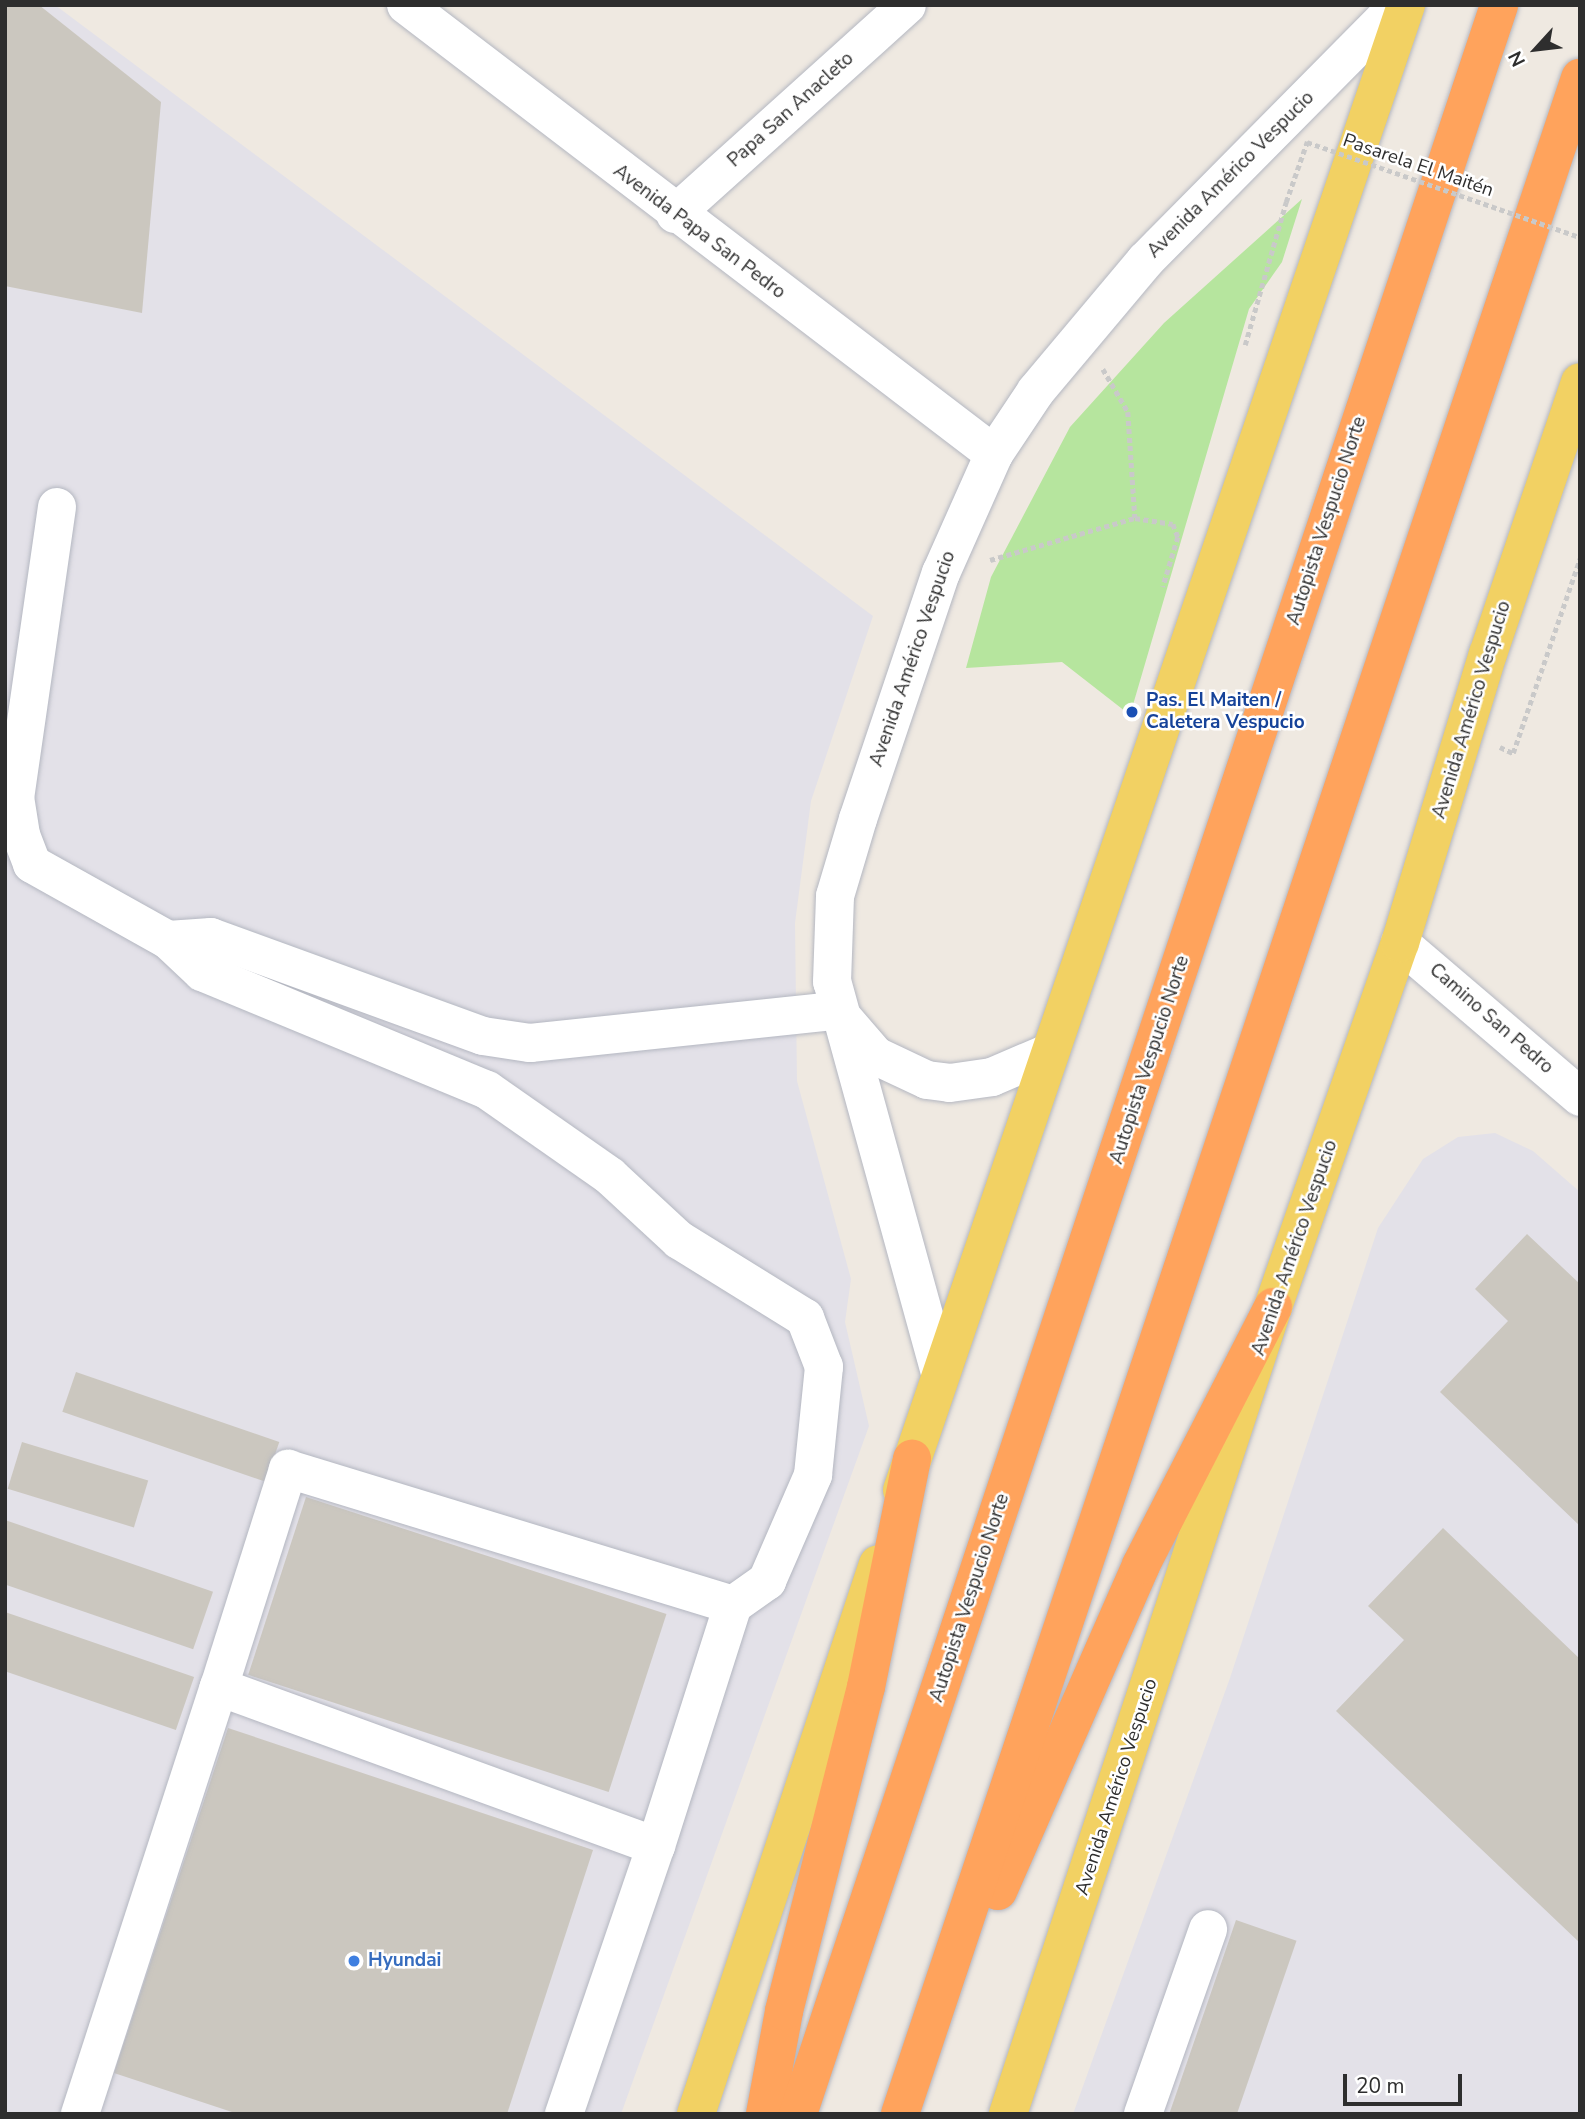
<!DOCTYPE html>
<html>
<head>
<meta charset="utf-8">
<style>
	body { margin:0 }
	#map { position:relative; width:1585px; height:2119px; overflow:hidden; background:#efe9e1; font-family:"Nunito Sans",sans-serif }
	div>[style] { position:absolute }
	.industrial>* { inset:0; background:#e3e1e8 }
	.green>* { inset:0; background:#b6e59e }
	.building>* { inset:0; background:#cbc7bf; transform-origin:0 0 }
	.path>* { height:4.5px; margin-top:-2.25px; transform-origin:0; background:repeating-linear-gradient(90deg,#c9c9c9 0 5px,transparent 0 8.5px) }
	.roads { filter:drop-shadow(0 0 2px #b4b7c1) drop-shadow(0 0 2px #b4b7c1) }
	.minor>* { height:38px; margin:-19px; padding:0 19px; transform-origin:19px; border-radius:19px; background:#fff }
	.major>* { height:38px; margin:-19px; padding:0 19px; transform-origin:19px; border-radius:19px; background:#f2d163 }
	.highway>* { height:38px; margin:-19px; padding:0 19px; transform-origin:19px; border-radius:19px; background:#ffa35c }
	.path-bridge>* { height:4.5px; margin-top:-2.25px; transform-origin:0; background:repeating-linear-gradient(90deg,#c9c9c9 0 5px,transparent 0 8.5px) }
	.dots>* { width:19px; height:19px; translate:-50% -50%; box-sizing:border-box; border:4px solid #fff; border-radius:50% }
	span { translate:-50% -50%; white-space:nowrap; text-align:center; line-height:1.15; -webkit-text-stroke:5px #fff; paint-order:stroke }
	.street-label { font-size:19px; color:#2e2e2e }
	.transit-label { font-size:19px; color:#164399; font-weight:700 }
	.left { translate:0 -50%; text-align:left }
	.shop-label { font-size:19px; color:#366cbe; font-weight:700 }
	.frame { position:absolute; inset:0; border:7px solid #2e2e2e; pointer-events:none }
	.north { position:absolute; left:1501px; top:14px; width:70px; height:70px; -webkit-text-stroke:5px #fff; paint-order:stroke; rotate:243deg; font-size:19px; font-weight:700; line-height:28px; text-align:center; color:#2e2e2e }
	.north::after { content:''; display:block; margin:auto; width:24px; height:32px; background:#2e2e2e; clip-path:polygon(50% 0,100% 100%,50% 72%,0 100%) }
	.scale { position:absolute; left:1343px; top:2074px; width:119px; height:32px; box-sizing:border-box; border:4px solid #2e2e2e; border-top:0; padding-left:9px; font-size:21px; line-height:24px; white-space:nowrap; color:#2e2e2e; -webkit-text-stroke:5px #fff; paint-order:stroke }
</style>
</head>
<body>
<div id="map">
	<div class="industrial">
		<i style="clip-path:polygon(5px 5px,55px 5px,873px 616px,811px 801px,795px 923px,797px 1081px,851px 1279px,845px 1322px,869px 1426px,621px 2114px,5px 2114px)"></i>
		<i style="clip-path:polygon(1495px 1133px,1533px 1151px,1580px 1192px,1580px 2114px,1073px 2114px,1230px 1678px,1378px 1228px,1423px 1159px,1458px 1137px)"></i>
	</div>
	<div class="green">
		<i style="clip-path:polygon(1302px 199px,1282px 262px,1249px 309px,1130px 715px,1062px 662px,966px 668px,991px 577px,1070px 427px,1164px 323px)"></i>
	</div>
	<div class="building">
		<i style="clip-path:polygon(5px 5px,39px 5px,161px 102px,142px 313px,5px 286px)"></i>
		<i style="clip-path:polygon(1527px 1234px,1580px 1284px,1580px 1526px,1440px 1392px,1508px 1321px,1475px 1289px)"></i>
		<i style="left:76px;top:1372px;width:215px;height:42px;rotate:19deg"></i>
		<i style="left:22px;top:1442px;width:132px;height:49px;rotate:17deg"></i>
		<i style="left:306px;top:1497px;width:379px;height:187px;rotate:18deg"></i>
		<i style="left:5px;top:1520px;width:220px;height:61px;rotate:19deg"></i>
		<i style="clip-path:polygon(1443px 1528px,1580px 1659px,1580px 1943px,1336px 1711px,1404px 1640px,1368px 1606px)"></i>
		<i style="left:5px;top:1612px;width:200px;height:56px;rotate:19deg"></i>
		<i style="clip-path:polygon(228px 1728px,593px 1850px,507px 2114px,238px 2114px,114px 2073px)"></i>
		<i style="left:1236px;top:1920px;width:64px;height:206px;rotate:19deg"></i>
	</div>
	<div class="path">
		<i style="left:1245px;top:345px;width:149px;rotate:-74deg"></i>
		<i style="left:1103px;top:369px;width:50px;rotate:59.8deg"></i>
		<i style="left:1128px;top:412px;width:106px;rotate:86.2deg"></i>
		<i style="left:1135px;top:518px;width:38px;rotate:9deg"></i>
		<i style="left:1173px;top:524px;width:14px;rotate:69deg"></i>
		<i style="left:1178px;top:537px;width:52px;rotate:106.7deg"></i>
		<i style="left:990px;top:560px;width:151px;rotate:-16.2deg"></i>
		<i style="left:1500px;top:747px;width:14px;rotate:25deg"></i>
		<i style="left:1513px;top:753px;width:206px;rotate:-71deg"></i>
	</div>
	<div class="roads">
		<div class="minor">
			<i style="left:406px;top:5px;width:740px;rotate:37.37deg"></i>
			<i style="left:675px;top:214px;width:312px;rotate:-42deg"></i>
			<i style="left:57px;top:507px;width:293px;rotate:98.2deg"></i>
			<i style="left:15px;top:797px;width:38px;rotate:81deg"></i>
			<i style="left:21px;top:835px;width:31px;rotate:69deg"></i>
			<i style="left:32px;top:864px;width:156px;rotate:29.2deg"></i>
			<i style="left:168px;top:940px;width:43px;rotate:-4deg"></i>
			<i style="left:211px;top:937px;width:289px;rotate:20deg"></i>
			<i style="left:483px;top:1036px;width:48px;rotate:8.5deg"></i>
			<i style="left:530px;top:1043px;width:309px;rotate:-6deg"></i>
			<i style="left:837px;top:1011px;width:60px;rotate:49.1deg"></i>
			<i style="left:876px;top:1056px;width:56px;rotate:25.2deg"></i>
			<i style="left:927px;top:1080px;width:23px;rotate:7deg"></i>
			<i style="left:950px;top:1083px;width:42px;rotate:-8.1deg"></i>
			<i style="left:992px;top:1077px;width:63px;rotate:-23.3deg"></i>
			<i style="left:1400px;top:943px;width:237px;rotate:40.5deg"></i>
			<i style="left:940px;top:1373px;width:406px;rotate:-105.4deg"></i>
			<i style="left:832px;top:982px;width:86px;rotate:-88deg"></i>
			<i style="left:835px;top:896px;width:80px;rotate:-73.4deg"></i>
			<i style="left:858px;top:819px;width:260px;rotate:-71.4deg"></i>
			<i style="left:941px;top:573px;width:130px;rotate:-66deg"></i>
			<i style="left:994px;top:454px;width:76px;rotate:-56.3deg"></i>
			<i style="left:1036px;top:391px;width:170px;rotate:-50deg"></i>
			<i style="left:1145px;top:261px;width:360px;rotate:-45.3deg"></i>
			<i style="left:219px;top:1687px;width:229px;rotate:-72.4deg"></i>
			<i style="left:288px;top:1469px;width:465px;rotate:17deg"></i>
			<i style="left:80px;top:2114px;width:449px;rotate:-72deg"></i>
			<i style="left:219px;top:1687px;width:465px;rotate:20deg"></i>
			<i style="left:656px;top:1846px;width:253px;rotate:-72.3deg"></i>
			<i style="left:733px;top:1605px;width:42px;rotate:-35.2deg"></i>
			<i style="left:767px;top:1581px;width:116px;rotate:-66.5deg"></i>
			<i style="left:813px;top:1475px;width:109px;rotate:-84.2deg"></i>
			<i style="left:824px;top:1367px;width:53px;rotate:-111.2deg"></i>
			<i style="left:805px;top:1318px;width:148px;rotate:-148.2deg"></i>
			<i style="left:679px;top:1240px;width:94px;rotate:-137.2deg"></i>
			<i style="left:610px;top:1176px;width:150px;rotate:-145deg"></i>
			<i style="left:487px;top:1090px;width:308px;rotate:-157.5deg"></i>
			<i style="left:202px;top:972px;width:47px;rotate:-136.7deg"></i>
			<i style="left:564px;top:2114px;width:283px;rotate:-71.1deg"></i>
			<i style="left:1143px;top:2114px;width:196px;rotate:-70.6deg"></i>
		</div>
		<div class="major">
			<i style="left:902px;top:1490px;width:1568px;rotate:-71.25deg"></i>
			<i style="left:696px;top:2114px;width:579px;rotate:-71.69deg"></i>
			<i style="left:1008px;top:2114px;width:849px;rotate:-71.82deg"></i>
			<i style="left:1273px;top:1307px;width:386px;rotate:-70.8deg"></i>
			<i style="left:1400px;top:943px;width:302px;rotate:-73.1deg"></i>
			<i style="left:1488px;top:654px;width:287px;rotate:-71.3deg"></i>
		</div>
		<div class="highway">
			<i style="left:998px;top:1891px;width:356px;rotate:-66.3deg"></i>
			<i style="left:1141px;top:1565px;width:290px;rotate:-62.9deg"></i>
			<i style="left:765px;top:2114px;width:105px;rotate:-79.5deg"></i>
			<i style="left:784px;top:2011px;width:334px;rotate:-75.8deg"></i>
			<i style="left:866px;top:1687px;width:233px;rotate:-78.6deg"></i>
			<i style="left:798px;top:2114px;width:2222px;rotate:-71.61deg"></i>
			<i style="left:900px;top:2114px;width:2147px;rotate:-71.53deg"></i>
		</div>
	</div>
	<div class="path-bridge">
		<i style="left:1286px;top:202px;width:64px;rotate:-70.7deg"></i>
		<i style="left:1307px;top:142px;width:289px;rotate:19.2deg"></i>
	</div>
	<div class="dots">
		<i style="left:1132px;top:712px;background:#1a4fb4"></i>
		<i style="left:354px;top:1961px;background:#3f7fe0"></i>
	</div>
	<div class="street-label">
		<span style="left:791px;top:110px;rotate:-42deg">Papa San Anacleto</span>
		<span style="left:1418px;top:166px;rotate:19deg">Pasarela El Maitén</span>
		<span style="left:1231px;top:175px;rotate:-45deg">Avenida Américo Vespucio</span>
		<span style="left:699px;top:232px;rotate:37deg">Avenida Papa San Pedro</span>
		<span style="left:1327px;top:521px;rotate:-72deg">Autopista Vespucio Norte</span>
		<span style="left:913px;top:659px;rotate:-71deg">Avenida Américo Vespucio</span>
		<span style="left:1472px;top:710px;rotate:-73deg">Avenida Américo Vespucio</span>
		<span style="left:1491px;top:1019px;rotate:41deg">Camino San Pedro</span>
		<span style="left:1150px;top:1060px;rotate:-72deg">Autopista Vespucio Norte</span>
		<span style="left:1295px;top:1248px;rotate:-71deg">Avenida Américo Vespucio</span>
		<span style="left:970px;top:1598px;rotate:-72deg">Autopista Vespucio Norte</span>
		<span style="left:1117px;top:1787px;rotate:-72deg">Avenida Américo Vespucio</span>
	</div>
	<div class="transit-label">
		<span class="left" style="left:1146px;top:712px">Pas. El Maiten /<br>Caletera Vespucio</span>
	</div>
	<div class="shop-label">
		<span class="left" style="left:368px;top:1961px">Hyundai</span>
	</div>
	<div class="frame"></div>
	<div class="north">N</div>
	<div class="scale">20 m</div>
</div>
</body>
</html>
